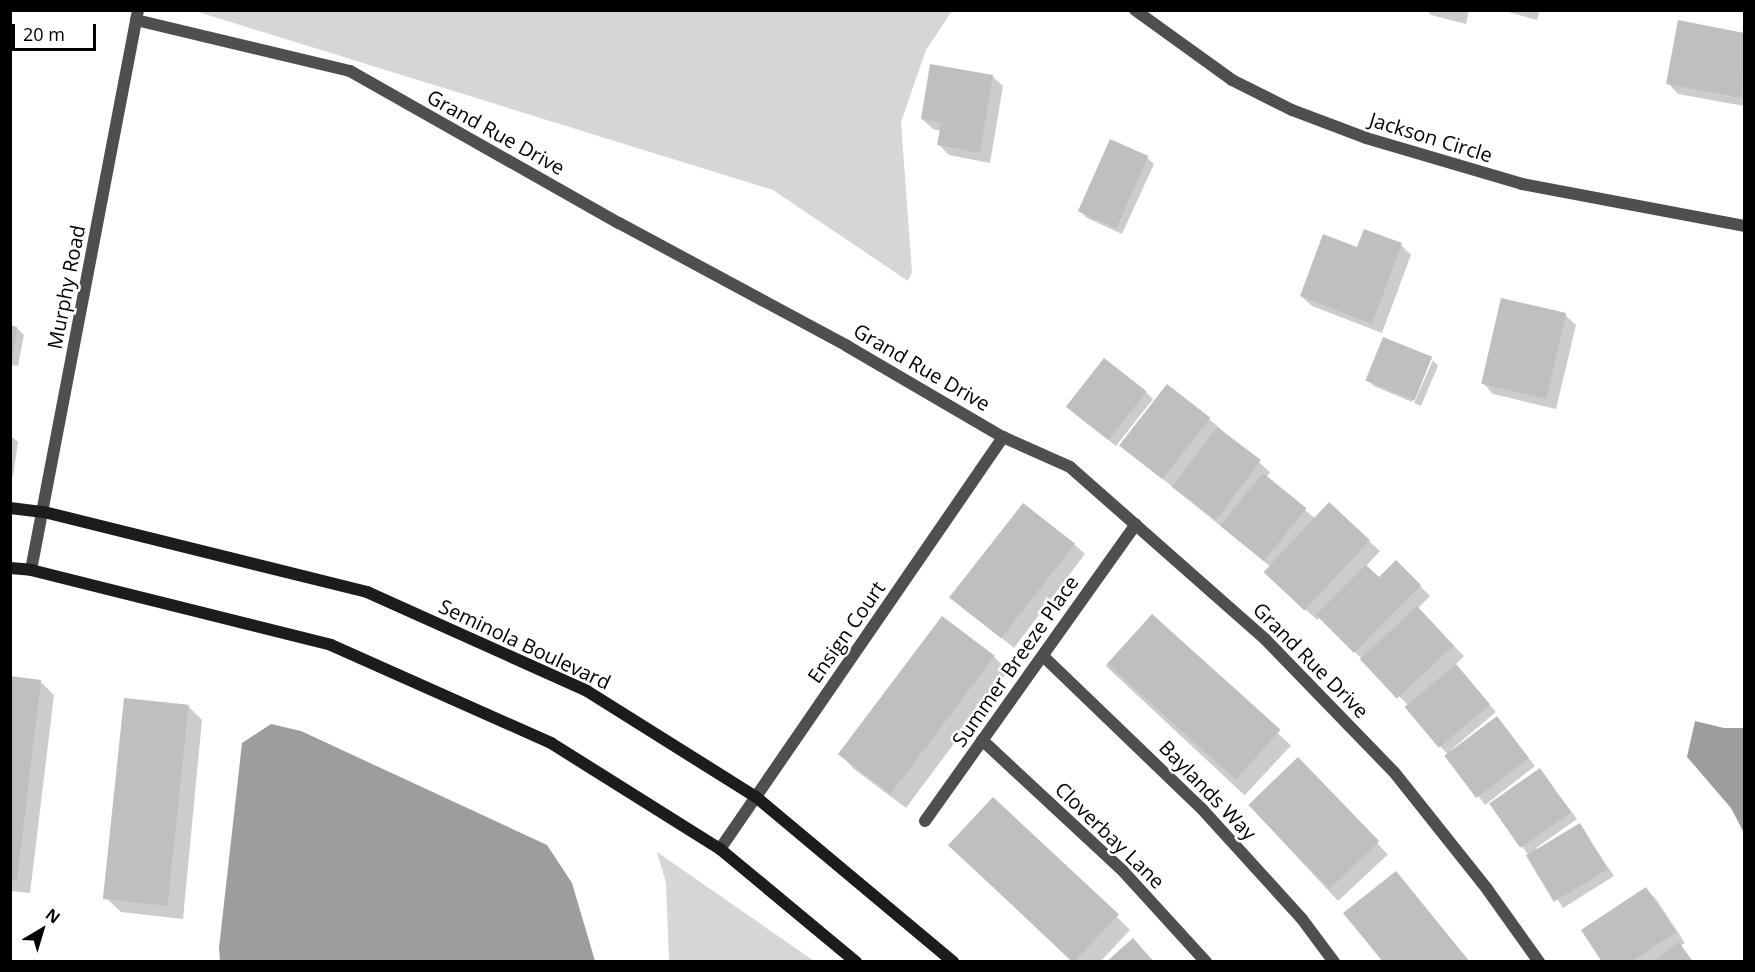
<!DOCTYPE html>
<html>
<head>
<meta charset="utf-8">
<style>
	body { margin:0 }
	#map { position:relative; width:1755px; height:972px; overflow:hidden; background:#fff; font-family:"Open Sans",sans-serif }
	div>[style] { position:absolute }
	.green>* { inset:0; background:#d6d6d6 }
	.water>* { inset:0; background:#9d9d9d }
	.shadow>* { inset:0; background:#0003; transform-origin:0 0 }
	.building>* { inset:0; background:#bfbfbf; transform-origin:0 0 }
	.minor>* { height:12px; margin:-6px; padding:0 6px; transform-origin:6px; border-radius:6px; background:#4f4f4f }
	.tertiary>* { height:12px; margin:-6px; padding:0 6px; transform-origin:6px; border-radius:6px; background:#4f4f4f }
	.secondary>* { height:12px; margin:-6px; padding:0 6px; transform-origin:6px; border-radius:6px; background:#1c1c1c }
	span { translate:-50% -50%; white-space:nowrap; text-align:center; line-height:1.15; -webkit-text-stroke:5px #fff; paint-order:stroke }
	.street-label { font-size:20px; color:#000 }
	.frame { position:absolute; inset:0; border:12px solid #000; pointer-events:none }
	.north { position:absolute; left:12px; top:900px; width:60px; height:60px; -webkit-text-stroke:4px #fff; paint-order:stroke; rotate:38deg; font-size:16px; font-weight:700; line-height:24px; text-align:center; color:#000 }
	.north::after { content:''; display:block; margin:auto; width:21px; height:27px; background:#000; clip-path:polygon(50% 0,100% 100%,50% 72%,0 100%) }
	.scale { position:absolute; left:12px; top:24px; width:84px; height:27px; box-sizing:border-box; border:3px solid #000; border-top:0; padding-left:8px; font-size:18px; line-height:21px; white-space:nowrap; color:#000; -webkit-text-stroke:4px #fff; paint-order:stroke }
</style>
</head>
<body>
<div id="map">
	<div class="green">
		<i style="clip-path:polygon(195px 11px,952px 11px,926px 50px,901px 122px,912px 272px,908px 281px,773px 190px)"></i>
		<i style="clip-path:polygon(657px 852px,814px 961px,669px 961px,666px 883px)"></i>
	</div>
	<div class="water">
		<i style="clip-path:polygon(1695px 721px,1724px 728px,1744px 728px,1744px 833px,1731px 808px,1687px 757px)"></i>
		<i style="clip-path:polygon(271px 724px,301px 731px,547px 845px,572px 883px,595px 961px,220px 961px,219px 948px,242px 743px)"></i>
	</div>
	<div class="shadow">
		<i style="clip-path:polygon(1427px 10px,1469px 10px,1466px 24px,1431px 15px)"></i>
		<i style="clip-path:polygon(1501px 10px,1540px 10px,1537px 20px)"></i>
		<i style="clip-path:polygon(1679px 22px,1744px 34px,1744px 106px,1678px 94px,1668px 83px)"></i>
		<i style="clip-path:polygon(992px 76px,1003px 86px,990px 163px,949px 155px,939px 145px,941px 131px,933px 129px,922px 119px)"></i>
		<i style="clip-path:polygon(1147px 158px,1154px 164px,1122px 234px,1087px 218px,1080px 211px)"></i>
		<i style="clip-path:polygon(1401px 245px,1411px 255px,1382px 333px,1312px 306px,1301px 296px,1358px 249px)"></i>
		<i style="clip-path:polygon(1565px 315px,1576px 325px,1556px 409px,1493px 394px,1483px 383px)"></i>
		<i style="clip-path:polygon(10px 327px,17px 328px,24px 335px,18px 366px,10px 365px)"></i>
		<i style="clip-path:polygon(1384px 339px,1433px 360px,1430px 360px,1412px 402px,1374px 386px,1367px 379px)"></i>
		<i style="clip-path:polygon(1433px 360px,1438px 366px,1421px 406px,1414px 403px)"></i>
		<i style="clip-path:polygon(1146px 392px,1153px 399px,1116px 446px,1075px 414px)"></i>
		<i style="clip-path:polygon(1209px 419px,1270px 472px,1266px 478px,1316px 519px,1329px 504px,1369px 541px,1380px 551px,1366px 566px,1379px 580px,1396px 562px,1430px 596px,1417px 609px,1464px 656px,1455px 665px,1496px 712px,1451px 750px,1453px 753px,1503px 725px,1535px 766px,1485px 805px,1449px 756px,1407px 708px,1409px 706px,1320px 617px,1317px 620px,1277px 583px,1271px 567px,1121px 445px)"></i>
		<i style="clip-path:polygon(10px 435px,18px 442px,13px 476px,10px 476px)"></i>
		<i style="clip-path:polygon(1074px 544px,1085px 554px,1014px 648px,952px 598px)"></i>
		<i style="left:1152px;top:616px;width:190px;height:68px;rotate:43deg"></i>
		<i style="clip-path:polygon(943px 618px,994px 657px,1008px 671px,906px 808px,854px 769px,841px 755px)"></i>
		<i style="clip-path:polygon(10px 678px,40px 681px,54px 695px,30px 893px,10px 891px)"></i>
		<i style="clip-path:polygon(188px 706px,202px 720px,183px 919px,121px 912px,107px 899px)"></i>
		<i style="left:1308px;top:769px;width:117px;height:68px;rotate:47deg"></i>
		<i style="clip-path:polygon(1540px 770px,1577px 819px,1536px 848px,1538px 850px,1579px 825px,1614px 876px,1563px 908px,1529px 856px,1491px 805px)"></i>
		<i style="clip-path:polygon(963px 858px,1116px 916px,1130px 930px,1100px 962px,1072px 962px)"></i>
		<i style="clip-path:polygon(1646px 889px,1656px 899px,1685px 943px,1680px 946px,1694px 962px,1604px 962px)"></i>
	</div>
	<div class="building">
		<i style="clip-path:polygon(1678px 20px,1744px 33px,1742px 98px,1666px 84px)"></i>
		<i style="clip-path:polygon(930px 64px,993px 75px,980px 153px,937px 145px,941px 123px,921px 119px)"></i>
		<i style="left:1110px;top:139px;width:42px;height:79px;rotate:24deg"></i>
		<i style="clip-path:polygon(1364px 229px,1402px 243px,1372px 324px,1300px 296px,1323px 234px,1357px 247px)"></i>
		<i style="left:1501px;top:298px;width:67px;height:88px;rotate:13deg"></i>
		<i style="clip-path:polygon(10px 325px,17px 327px,12px 359px,10px 359px)"></i>
		<i style="left:1383px;top:337px;width:53px;height:47px;rotate:22deg"></i>
		<i style="left:1104px;top:358px;width:54px;height:62px;rotate:38deg"></i>
		<i style="left:1167px;top:384px;width:55px;height:78px;rotate:38deg"></i>
		<i style="left:1217px;top:427px;width:55px;height:75px;rotate:37deg"></i>
		<i style="left:1263px;top:473px;width:56px;height:68px;rotate:39deg"></i>
		<i style="left:1329px;top:502px;width:56px;height:96px;rotate:43deg"></i>
		<i style="left:1023px;top:503px;width:66px;height:120px;rotate:38deg"></i>
		<i style="clip-path:polygon(1396px 560px,1421px 585px,1354px 653px,1316px 615px,1366px 565px,1379px 577px)"></i>
		<i style="left:1417px;top:606px;width:54px;height:78px;rotate:47deg"></i>
		<i style="left:1152px;top:614px;width:173px;height:67px;rotate:42deg"></i>
		<i style="left:942px;top:616px;width:66px;height:173px;rotate:37deg"></i>
		<i style="left:1456px;top:664px;width:53px;height:67px;rotate:50deg"></i>
		<i style="clip-path:polygon(10px 676px,41px 680px,17px 880px,10px 880px)"></i>
		<i style="left:124px;top:698px;width:65px;height:202px;rotate:6deg"></i>
		<i style="left:1497px;top:716px;width:53px;height:66px;rotate:53deg"></i>
		<i style="left:1298px;top:757px;width:117px;height:69px;rotate:46deg"></i>
		<i style="left:1540px;top:768px;width:54px;height:62px;rotate:55deg"></i>
		<i style="left:993px;top:797px;width:172px;height:66px;rotate:43deg"></i>
		<i style="left:1580px;top:823px;width:54px;height:63px;rotate:59deg"></i>
		<i style="clip-path:polygon(1396px 871px,1470px 962px,1383px 962px,1343px 913px)"></i>
		<i style="clip-path:polygon(1646px 887px,1676px 932px,1631px 962px,1602px 962px,1581px 930px)"></i>
		<i style="clip-path:polygon(1133px 938px,1154px 962px,1106px 962px)"></i>
		<i style="clip-path:polygon(1679px 942px,1693px 962px,1652px 962px)"></i>
	</div>
	<div class="minor">
		<i style="left:1135px;top:10px;width:120px;rotate:35.8deg"></i>
		<i style="left:1232px;top:80px;width:67px;rotate:26.6deg"></i>
		<i style="left:1292px;top:110px;width:79px;rotate:20.7deg"></i>
		<i style="left:1366px;top:138px;width:163px;rotate:16.4deg"></i>
		<i style="left:1522px;top:184px;width:226px;rotate:10.7deg"></i>
		<i style="left:136px;top:20px;width:220px;rotate:13.4deg"></i>
		<i style="left:350px;top:71px;width:309px;rotate:29.5deg"></i>
		<i style="left:619px;top:223px;width:259px;rotate:28.3deg"></i>
		<i style="left:847px;top:346px;width:181px;rotate:30.3deg"></i>
		<i style="left:1003px;top:437px;width:73px;rotate:24.1deg"></i>
		<i style="left:1070px;top:467px;width:260px;rotate:41.4deg"></i>
		<i style="left:1265px;top:639px;width:185px;rotate:45.9deg"></i>
		<i style="left:1394px;top:772px;width:149px;rotate:51.5deg"></i>
		<i style="left:1487px;top:889px;width:90px;rotate:54.5deg"></i>
		<i style="left:1043px;top:656px;width:221px;rotate:43.9deg"></i>
		<i style="left:1202px;top:809px;width:149px;rotate:47.7deg"></i>
		<i style="left:1302px;top:919px;width:54px;rotate:53.3deg"></i>
		<i style="left:982px;top:740px;width:192px;rotate:42.9deg"></i>
		<i style="left:1123px;top:871px;width:123px;rotate:47.6deg"></i>
		<i style="left:925px;top:821px;width:364px;rotate:-54.6deg"></i>
		<i style="left:720px;top:849px;width:500px;rotate:-55.5deg"></i>
	</div>
	<div class="tertiary">
		<i style="left:31px;top:570px;width:570px;rotate:-79.18deg"></i>
	</div>
	<div class="secondary">
		<i style="left:10px;top:508px;width:34px;rotate:7deg"></i>
		<i style="left:44px;top:512px;width:333px;rotate:13.9deg"></i>
		<i style="left:367px;top:592px;width:241px;rotate:24.2deg"></i>
		<i style="left:587px;top:691px;width:199px;rotate:32.1deg"></i>
		<i style="left:756px;top:797px;width:257px;rotate:39.9deg"></i>
		<i style="left:10px;top:568px;width:21px;rotate:5deg"></i>
		<i style="left:31px;top:570px;width:309px;rotate:14deg"></i>
		<i style="left:331px;top:645px;width:241px;rotate:24deg"></i>
		<i style="left:551px;top:743px;width:199px;rotate:32.1deg"></i>
		<i style="left:720px;top:849px;width:177px;rotate:39.7deg"></i>
	</div>
	<div class="street-label">
		<span style="left:496px;top:132px;rotate:29deg">Grand Rue Drive</span>
		<span style="left:1431px;top:137px;rotate:17deg">Jackson Circle</span>
		<span style="left:66px;top:287px;rotate:-79deg">Murphy Road</span>
		<span style="left:922px;top:367px;rotate:30deg">Grand Rue Drive</span>
		<span style="left:846px;top:632px;rotate:-55deg">Ensign Court</span>
		<span style="left:525px;top:644px;rotate:25deg">Seminola Boulevard</span>
		<span style="left:1311px;top:660px;rotate:45deg">Grand Rue Drive</span>
		<span style="left:1015px;top:661px;rotate:-55deg">Summer Breeze Place</span>
		<span style="left:1208px;top:790px;rotate:46deg">Baylands Way</span>
		<span style="left:1110px;top:835px;rotate:44deg">Cloverbay Lane</span>
	</div>
	<div class="frame"></div>
	<div class="north">N</div>
	<div class="scale">20 m</div>
</div>
</body>
</html>
